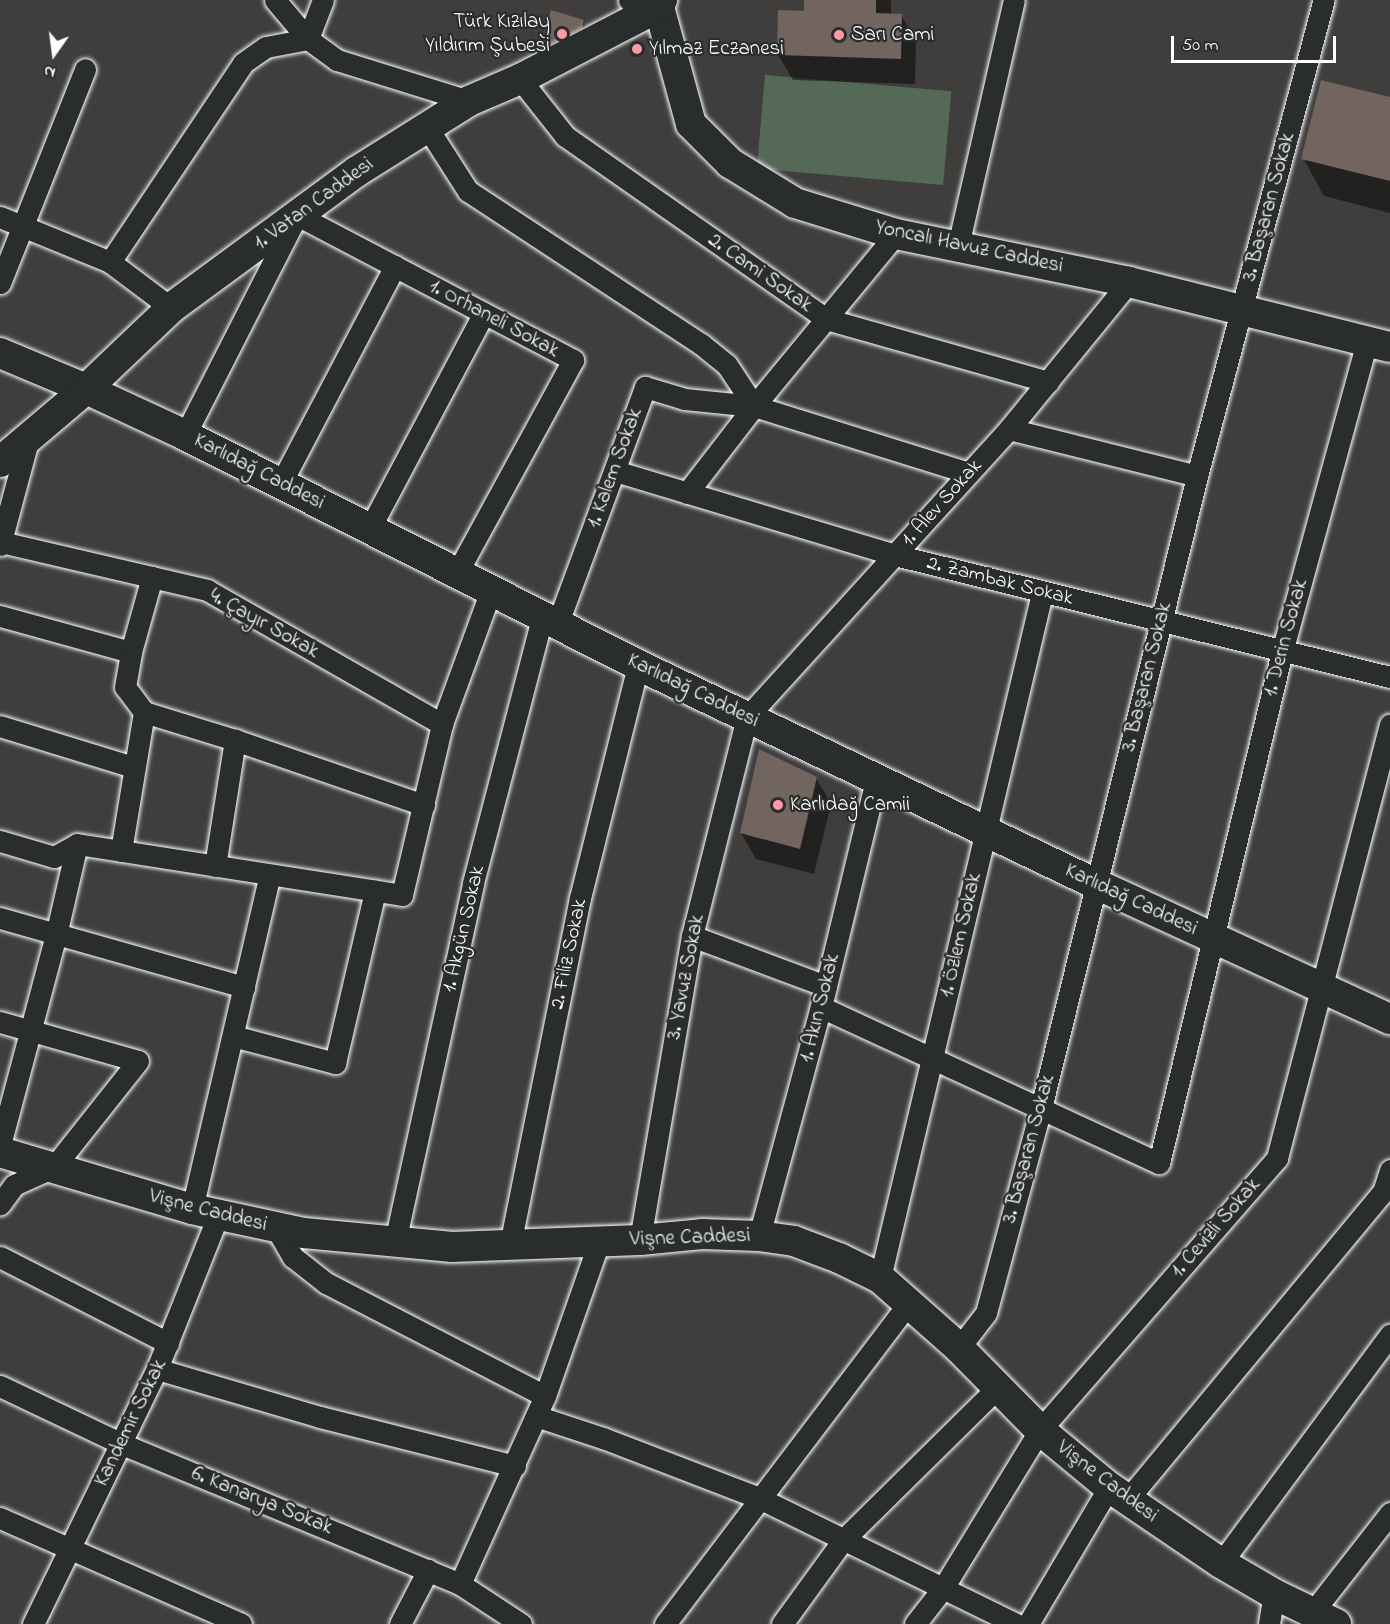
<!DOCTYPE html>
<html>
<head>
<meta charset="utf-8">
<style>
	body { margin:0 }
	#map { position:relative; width:1390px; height:1624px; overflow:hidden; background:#403e3d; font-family:"Indie Flower",sans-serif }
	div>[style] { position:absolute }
	.green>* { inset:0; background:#546a56; transform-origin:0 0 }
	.shadow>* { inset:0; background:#0007 }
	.building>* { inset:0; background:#72645f }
	.roads { filter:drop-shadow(0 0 2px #fff) drop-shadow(0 0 2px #fff) }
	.minor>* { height:21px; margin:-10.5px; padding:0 10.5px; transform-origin:10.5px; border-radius:10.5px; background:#2a2d2e }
	.secondary>* { height:30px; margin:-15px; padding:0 15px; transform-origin:15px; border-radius:15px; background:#2a2d2e }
	.dots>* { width:16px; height:16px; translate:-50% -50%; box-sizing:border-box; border:3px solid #2a2d2e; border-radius:50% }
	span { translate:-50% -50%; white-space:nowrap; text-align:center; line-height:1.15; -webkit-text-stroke:4.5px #2a2d2e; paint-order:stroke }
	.poi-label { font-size:21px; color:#fff }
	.right { translate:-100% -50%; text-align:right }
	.left { translate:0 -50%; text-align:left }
	.street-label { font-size:21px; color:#fff }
	.north { position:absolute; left:24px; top:24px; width:60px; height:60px; -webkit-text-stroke:4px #2a2d2e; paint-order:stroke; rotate:194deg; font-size:16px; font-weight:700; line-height:24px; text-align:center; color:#fff }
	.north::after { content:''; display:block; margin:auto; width:21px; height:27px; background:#fff; clip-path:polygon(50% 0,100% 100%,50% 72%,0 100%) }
	.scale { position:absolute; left:1171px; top:36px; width:165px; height:27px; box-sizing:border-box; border:3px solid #fff; border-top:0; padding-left:8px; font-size:18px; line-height:21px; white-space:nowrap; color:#fff; -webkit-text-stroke:4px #2a2d2e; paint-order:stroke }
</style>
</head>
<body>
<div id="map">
	<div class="green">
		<i style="left:765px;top:75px;width:187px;height:94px;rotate:5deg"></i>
	</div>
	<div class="shadow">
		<i style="clip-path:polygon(806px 0,891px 0,891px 15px,901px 15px,916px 41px,915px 84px,793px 80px,778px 55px,806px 12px)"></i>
		<i style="clip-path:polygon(552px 11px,583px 21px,591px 34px,549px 60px,542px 49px)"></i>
		<i style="clip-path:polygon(1390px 100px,1390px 213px,1324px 196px,1303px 158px)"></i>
		<i style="clip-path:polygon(816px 778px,831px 804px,814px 874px,756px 859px,741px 833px)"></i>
	</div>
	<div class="building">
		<i style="clip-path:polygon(804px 0,876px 0,876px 13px,902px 14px,901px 59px,777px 55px,778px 10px,804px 11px)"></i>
		<i style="clip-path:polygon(551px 10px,584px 20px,582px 28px,541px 49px)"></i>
		<i style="clip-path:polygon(1321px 80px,1390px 97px,1390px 181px,1301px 159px)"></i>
		<i style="clip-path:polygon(759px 749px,817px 777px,800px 849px,740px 833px)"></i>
	</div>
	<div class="roads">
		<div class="minor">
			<i style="left:275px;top:0;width:51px;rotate:49.8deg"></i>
			<i style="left:308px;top:39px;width:36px;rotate:36deg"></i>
			<i style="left:337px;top:60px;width:138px;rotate:17.3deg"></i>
			<i style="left:629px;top:0;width:31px;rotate:13deg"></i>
			<i style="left:520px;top:79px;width:73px;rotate:51.7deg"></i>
			<i style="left:565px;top:136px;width:319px;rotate:35deg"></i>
			<i style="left:826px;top:319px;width:231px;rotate:15.8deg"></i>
			<i style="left:427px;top:127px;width:76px;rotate:57.4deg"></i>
			<i style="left:468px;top:191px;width:279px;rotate:33.3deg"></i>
			<i style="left:701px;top:344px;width:33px;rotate:39deg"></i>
			<i style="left:727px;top:365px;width:49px;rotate:56.6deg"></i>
			<i style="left:0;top:217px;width:119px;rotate:22.2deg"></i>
			<i style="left:110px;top:262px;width:76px;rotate:37deg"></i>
			<i style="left:958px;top:246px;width:252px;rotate:-77.2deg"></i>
			<i style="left:110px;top:262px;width:239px;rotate:-56.2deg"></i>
			<i style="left:243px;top:63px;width:28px;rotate:-35deg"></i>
			<i style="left:266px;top:47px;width:43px;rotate:-10.8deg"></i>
			<i style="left:308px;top:39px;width:42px;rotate:-69deg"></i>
			<i style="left:0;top:283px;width:230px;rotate:-68.3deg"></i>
			<i style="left:754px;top:406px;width:225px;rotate:17.3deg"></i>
			<i style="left:1009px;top:429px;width:194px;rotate:14deg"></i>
			<i style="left:185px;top:435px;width:247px;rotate:-63deg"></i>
			<i style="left:297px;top:215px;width:312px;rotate:27.7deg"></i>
			<i style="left:573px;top:360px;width:243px;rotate:118.6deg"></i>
			<i style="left:615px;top:471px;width:292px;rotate:16.7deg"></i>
			<i style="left:895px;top:555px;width:510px;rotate:13.85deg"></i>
			<i style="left:281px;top:483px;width:245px;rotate:-62.3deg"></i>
			<i style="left:687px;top:493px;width:110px;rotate:-52.4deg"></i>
			<i style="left:370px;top:528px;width:243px;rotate:-62.1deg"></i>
			<i style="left:1px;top:542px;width:212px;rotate:13.1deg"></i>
			<i style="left:207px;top:590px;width:271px;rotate:29.7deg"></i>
			<i style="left:0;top:545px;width:112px;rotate:-75deg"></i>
			<i style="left:0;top:616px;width:136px;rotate:15.4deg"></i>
			<i style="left:557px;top:625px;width:254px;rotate:-69.7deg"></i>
			<i style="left:645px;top:387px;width:42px;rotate:16.7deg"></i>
			<i style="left:685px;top:399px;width:69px;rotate:5.8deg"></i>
			<i style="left:754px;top:406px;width:223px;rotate:-50.5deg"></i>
			<i style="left:144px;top:712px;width:95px;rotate:17.1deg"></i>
			<i style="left:235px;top:740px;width:200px;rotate:19deg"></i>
			<i style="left:0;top:726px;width:139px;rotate:17.1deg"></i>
			<i style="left:0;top:841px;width:56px;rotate:16.5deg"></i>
			<i style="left:54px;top:857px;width:26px;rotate:-29deg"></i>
			<i style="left:77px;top:844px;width:329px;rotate:8.9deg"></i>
			<i style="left:402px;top:895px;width:176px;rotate:-76.8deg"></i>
			<i style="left:442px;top:724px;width:143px;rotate:-69.9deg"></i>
			<i style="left:121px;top:851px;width:141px;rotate:-80.6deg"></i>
			<i style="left:144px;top:712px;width:31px;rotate:-127deg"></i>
			<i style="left:125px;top:687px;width:36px;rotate:-80deg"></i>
			<i style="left:131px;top:652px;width:78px;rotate:-74.4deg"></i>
			<i style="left:215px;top:866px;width:128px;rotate:-81deg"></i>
			<i style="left:0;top:918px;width:254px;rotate:15.8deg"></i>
			<i style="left:692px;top:936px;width:143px;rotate:20.5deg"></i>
			<i style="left:821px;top:1007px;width:372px;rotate:24.8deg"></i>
			<i style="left:1159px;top:1163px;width:526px;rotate:-76.47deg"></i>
			<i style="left:1282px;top:652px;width:322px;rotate:-74.7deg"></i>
			<i style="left:0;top:1022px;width:143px;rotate:15.8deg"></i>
			<i style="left:138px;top:1061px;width:135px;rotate:128.4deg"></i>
			<i style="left:54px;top:1167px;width:44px;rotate:155.8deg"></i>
			<i style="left:14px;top:1185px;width:24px;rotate:126deg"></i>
			<i style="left:233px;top:1036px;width:106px;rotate:14.8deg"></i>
			<i style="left:335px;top:1063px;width:177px;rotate:-76.9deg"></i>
			<i style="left:0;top:1145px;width:217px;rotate:-75.1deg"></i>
			<i style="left:56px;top:935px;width:93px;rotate:-77deg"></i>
			<i style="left:192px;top:1209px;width:343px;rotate:-76.9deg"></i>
			<i style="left:276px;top:1228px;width:34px;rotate:60deg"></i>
			<i style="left:293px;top:1257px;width:42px;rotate:38.2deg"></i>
			<i style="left:326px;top:1283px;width:246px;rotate:27.3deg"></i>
			<i style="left:759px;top:1236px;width:237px;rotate:-74.9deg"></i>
			<i style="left:821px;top:1007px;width:235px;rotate:-76.4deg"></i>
			<i style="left:640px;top:1240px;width:308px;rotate:-80.3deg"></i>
			<i style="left:692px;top:936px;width:226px;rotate:-75.9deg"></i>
			<i style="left:747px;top:717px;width:389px;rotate:-47.7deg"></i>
			<i style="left:1009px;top:429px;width:190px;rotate:-50.8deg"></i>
			<i style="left:395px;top:1242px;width:367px;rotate:-77.7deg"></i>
			<i style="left:473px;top:883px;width:274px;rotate:-75.4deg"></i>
			<i style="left:510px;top:1245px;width:354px;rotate:-78.6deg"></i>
			<i style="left:580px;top:898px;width:240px;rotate:-76deg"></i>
			<i style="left:0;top:1257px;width:189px;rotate:27.1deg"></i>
			<i style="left:880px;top:1278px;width:704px;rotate:-76.69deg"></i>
			<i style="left:959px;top:1348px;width:44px;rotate:-52.4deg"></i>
			<i style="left:986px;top:1313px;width:212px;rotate:-75deg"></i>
			<i style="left:1041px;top:1108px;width:651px;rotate:-76.13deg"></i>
			<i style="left:1197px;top:476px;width:493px;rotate:-75.1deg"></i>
			<i style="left:157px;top:1369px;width:170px;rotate:16.4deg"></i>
			<i style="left:320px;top:1417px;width:201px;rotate:14.1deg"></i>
			<i style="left:0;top:1386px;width:135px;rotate:25.4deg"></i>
			<i style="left:122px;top:1444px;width:366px;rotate:22.5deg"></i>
			<i style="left:460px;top:1584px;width:73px;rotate:33.3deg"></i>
			<i style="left:536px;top:1416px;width:71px;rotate:18.2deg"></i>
			<i style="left:603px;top:1438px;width:167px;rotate:21deg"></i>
			<i style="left:759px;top:1498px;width:286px;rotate:26.1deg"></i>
			<i style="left:1127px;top:1500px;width:400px;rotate:-50.3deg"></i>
			<i style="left:1383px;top:1192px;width:23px;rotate:-72deg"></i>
			<i style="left:0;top:1518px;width:263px;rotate:23.7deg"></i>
			<i style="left:1221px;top:1563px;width:284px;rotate:-53.5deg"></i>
			<i style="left:460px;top:1584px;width:206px;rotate:-65.7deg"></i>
			<i style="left:545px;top:1396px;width:163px;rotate:-70.7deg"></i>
			<i style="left:1312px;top:1613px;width:127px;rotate:-52deg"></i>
			<i style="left:33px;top:1624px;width:284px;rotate:-64.1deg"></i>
			<i style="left:157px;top:1369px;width:165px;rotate:-68.3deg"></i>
			<i style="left:400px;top:1624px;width:61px;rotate:-62.6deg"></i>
			<i style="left:665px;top:1624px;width:403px;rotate:-52.8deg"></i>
			<i style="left:782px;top:1624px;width:104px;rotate:-54deg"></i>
			<i style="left:843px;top:1540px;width:216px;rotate:-44.6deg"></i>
			<i style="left:915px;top:1624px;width:46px;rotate:-52.1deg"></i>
			<i style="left:943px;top:1588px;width:185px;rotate:-58.5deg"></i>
			<i style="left:1040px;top:1430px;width:361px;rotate:-48.9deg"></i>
			<i style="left:1277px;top:1158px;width:448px;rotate:-75.4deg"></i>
			<i style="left:1028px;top:1624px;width:159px;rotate:-59.4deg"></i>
			<i style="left:1269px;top:1624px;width:30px;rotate:-81deg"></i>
		</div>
		<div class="secondary">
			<i style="left:659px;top:7px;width:121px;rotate:74.7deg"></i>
			<i style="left:691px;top:124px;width:55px;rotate:45deg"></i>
			<i style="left:730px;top:163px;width:76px;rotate:31.6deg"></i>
			<i style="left:795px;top:203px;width:106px;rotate:17.1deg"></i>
			<i style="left:896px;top:234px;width:238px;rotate:11.6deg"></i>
			<i style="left:1129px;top:282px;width:269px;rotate:14deg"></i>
			<i style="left:0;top:353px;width:93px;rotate:22.7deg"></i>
			<i style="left:86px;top:389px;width:109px;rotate:24.9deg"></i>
			<i style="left:185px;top:435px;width:508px;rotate:26.92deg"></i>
			<i style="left:638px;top:665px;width:508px;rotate:25.56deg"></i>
			<i style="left:1096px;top:884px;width:324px;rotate:24.7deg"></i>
			<i style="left:0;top:462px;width:113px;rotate:-40.3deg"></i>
			<i style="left:86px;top:389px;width:117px;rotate:-43.6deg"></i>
			<i style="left:171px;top:308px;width:230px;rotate:-36.3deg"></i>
			<i style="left:356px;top:172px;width:133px;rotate:-32.1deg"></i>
			<i style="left:469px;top:101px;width:56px;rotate:-23.3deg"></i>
			<i style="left:520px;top:79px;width:157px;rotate:-27.4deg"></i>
			<i style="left:659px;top:7px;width:8px;rotate:-67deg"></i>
			<i style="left:0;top:1152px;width:200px;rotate:16.5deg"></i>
			<i style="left:192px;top:1209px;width:115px;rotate:12.1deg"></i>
			<i style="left:304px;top:1233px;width:149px;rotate:5.4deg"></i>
			<i style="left:452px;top:1247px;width:188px;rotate:-2.1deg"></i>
			<i style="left:640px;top:1240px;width:62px;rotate:-5.5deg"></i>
			<i style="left:702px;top:1234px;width:57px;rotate:2deg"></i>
			<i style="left:759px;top:1236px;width:35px;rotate:8deg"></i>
			<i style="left:794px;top:1241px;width:48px;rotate:20.7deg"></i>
			<i style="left:839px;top:1258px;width:46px;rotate:26deg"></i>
			<i style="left:880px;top:1278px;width:106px;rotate:41.5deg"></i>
			<i style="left:959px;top:1348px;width:115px;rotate:45.4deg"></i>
			<i style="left:1040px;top:1430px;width:89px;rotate:39.6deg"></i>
			<i style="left:1109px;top:1487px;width:135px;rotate:34.2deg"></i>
			<i style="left:1221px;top:1563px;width:61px;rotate:30.3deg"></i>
			<i style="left:1274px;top:1594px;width:69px;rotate:25.8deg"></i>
		</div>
	</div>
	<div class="dots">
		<i style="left:562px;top:34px;background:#ff9aa2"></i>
		<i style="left:839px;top:35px;background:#ff9aa2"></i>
		<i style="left:637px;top:49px;background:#ff9aa2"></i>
		<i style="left:778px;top:805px;background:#ff9aa2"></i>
	</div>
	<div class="poi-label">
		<span class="right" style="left:550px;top:34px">Türk Kızılay<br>Yıldırım Şubesi</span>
		<span class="left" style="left:851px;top:35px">Sarı Cami</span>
		<span class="left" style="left:649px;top:49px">Yılmaz Eczanesi</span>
		<span class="left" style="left:790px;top:805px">Karlıdağ Camii</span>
	</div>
	<div class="street-label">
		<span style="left:314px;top:204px;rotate:-36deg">1. Vatan Caddesi</span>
		<span style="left:1269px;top:207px;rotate:-75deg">3. Başaran Sokak</span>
		<span style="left:969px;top:247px;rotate:12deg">Yoncalı Havuz Caddesi</span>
		<span style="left:760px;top:273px;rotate:35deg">2. Cami Sokak</span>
		<span style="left:494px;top:319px;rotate:28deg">1. Orhaneli Sokak</span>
		<span style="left:615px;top:468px;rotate:-70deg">1. Kalem Sokak</span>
		<span style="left:259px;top:472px;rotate:27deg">Karlıdağ Caddesi</span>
		<span style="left:942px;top:503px;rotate:-48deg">1. Alev Sokak</span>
		<span style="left:1000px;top:581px;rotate:14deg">2. Zambak Sokak</span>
		<span style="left:264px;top:624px;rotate:29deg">4. Çayır Sokak</span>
		<span style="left:1286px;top:638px;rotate:-75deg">1. Derin Sokak</span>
		<span style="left:1147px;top:677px;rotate:-76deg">3. Başaran Sokak</span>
		<span style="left:693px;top:691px;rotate:26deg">Karlıdağ Caddesi</span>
		<span style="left:1131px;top:900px;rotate:25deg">Karlıdağ Caddesi</span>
		<span style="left:464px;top:929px;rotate:-77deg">1. Akgün Sokak</span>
		<span style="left:961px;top:935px;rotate:-77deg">1. Özlem Sokak</span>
		<span style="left:569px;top:954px;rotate:-78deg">2. Filiz Sokak</span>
		<span style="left:686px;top:977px;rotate:-79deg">3. Yavuz Sokak</span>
		<span style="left:820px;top:1008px;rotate:-76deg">1. Akın Sokak</span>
		<span style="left:1029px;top:1149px;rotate:-75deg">3. Başaran Sokak</span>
		<span style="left:208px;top:1211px;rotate:14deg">Vişne Caddesi</span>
		<span style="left:1216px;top:1228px;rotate:-49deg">1. Cevizli Sokak</span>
		<span style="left:690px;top:1238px;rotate:-2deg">Vişne Caddesi</span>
		<span style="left:131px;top:1423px;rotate:-64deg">Kandemir Sokak</span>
		<span style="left:1107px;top:1482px;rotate:37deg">Vişne Caddesi</span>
		<span style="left:262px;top:1501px;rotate:22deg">6. Kanarya Sokak</span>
	</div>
	<div class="north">N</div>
	<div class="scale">50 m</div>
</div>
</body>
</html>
